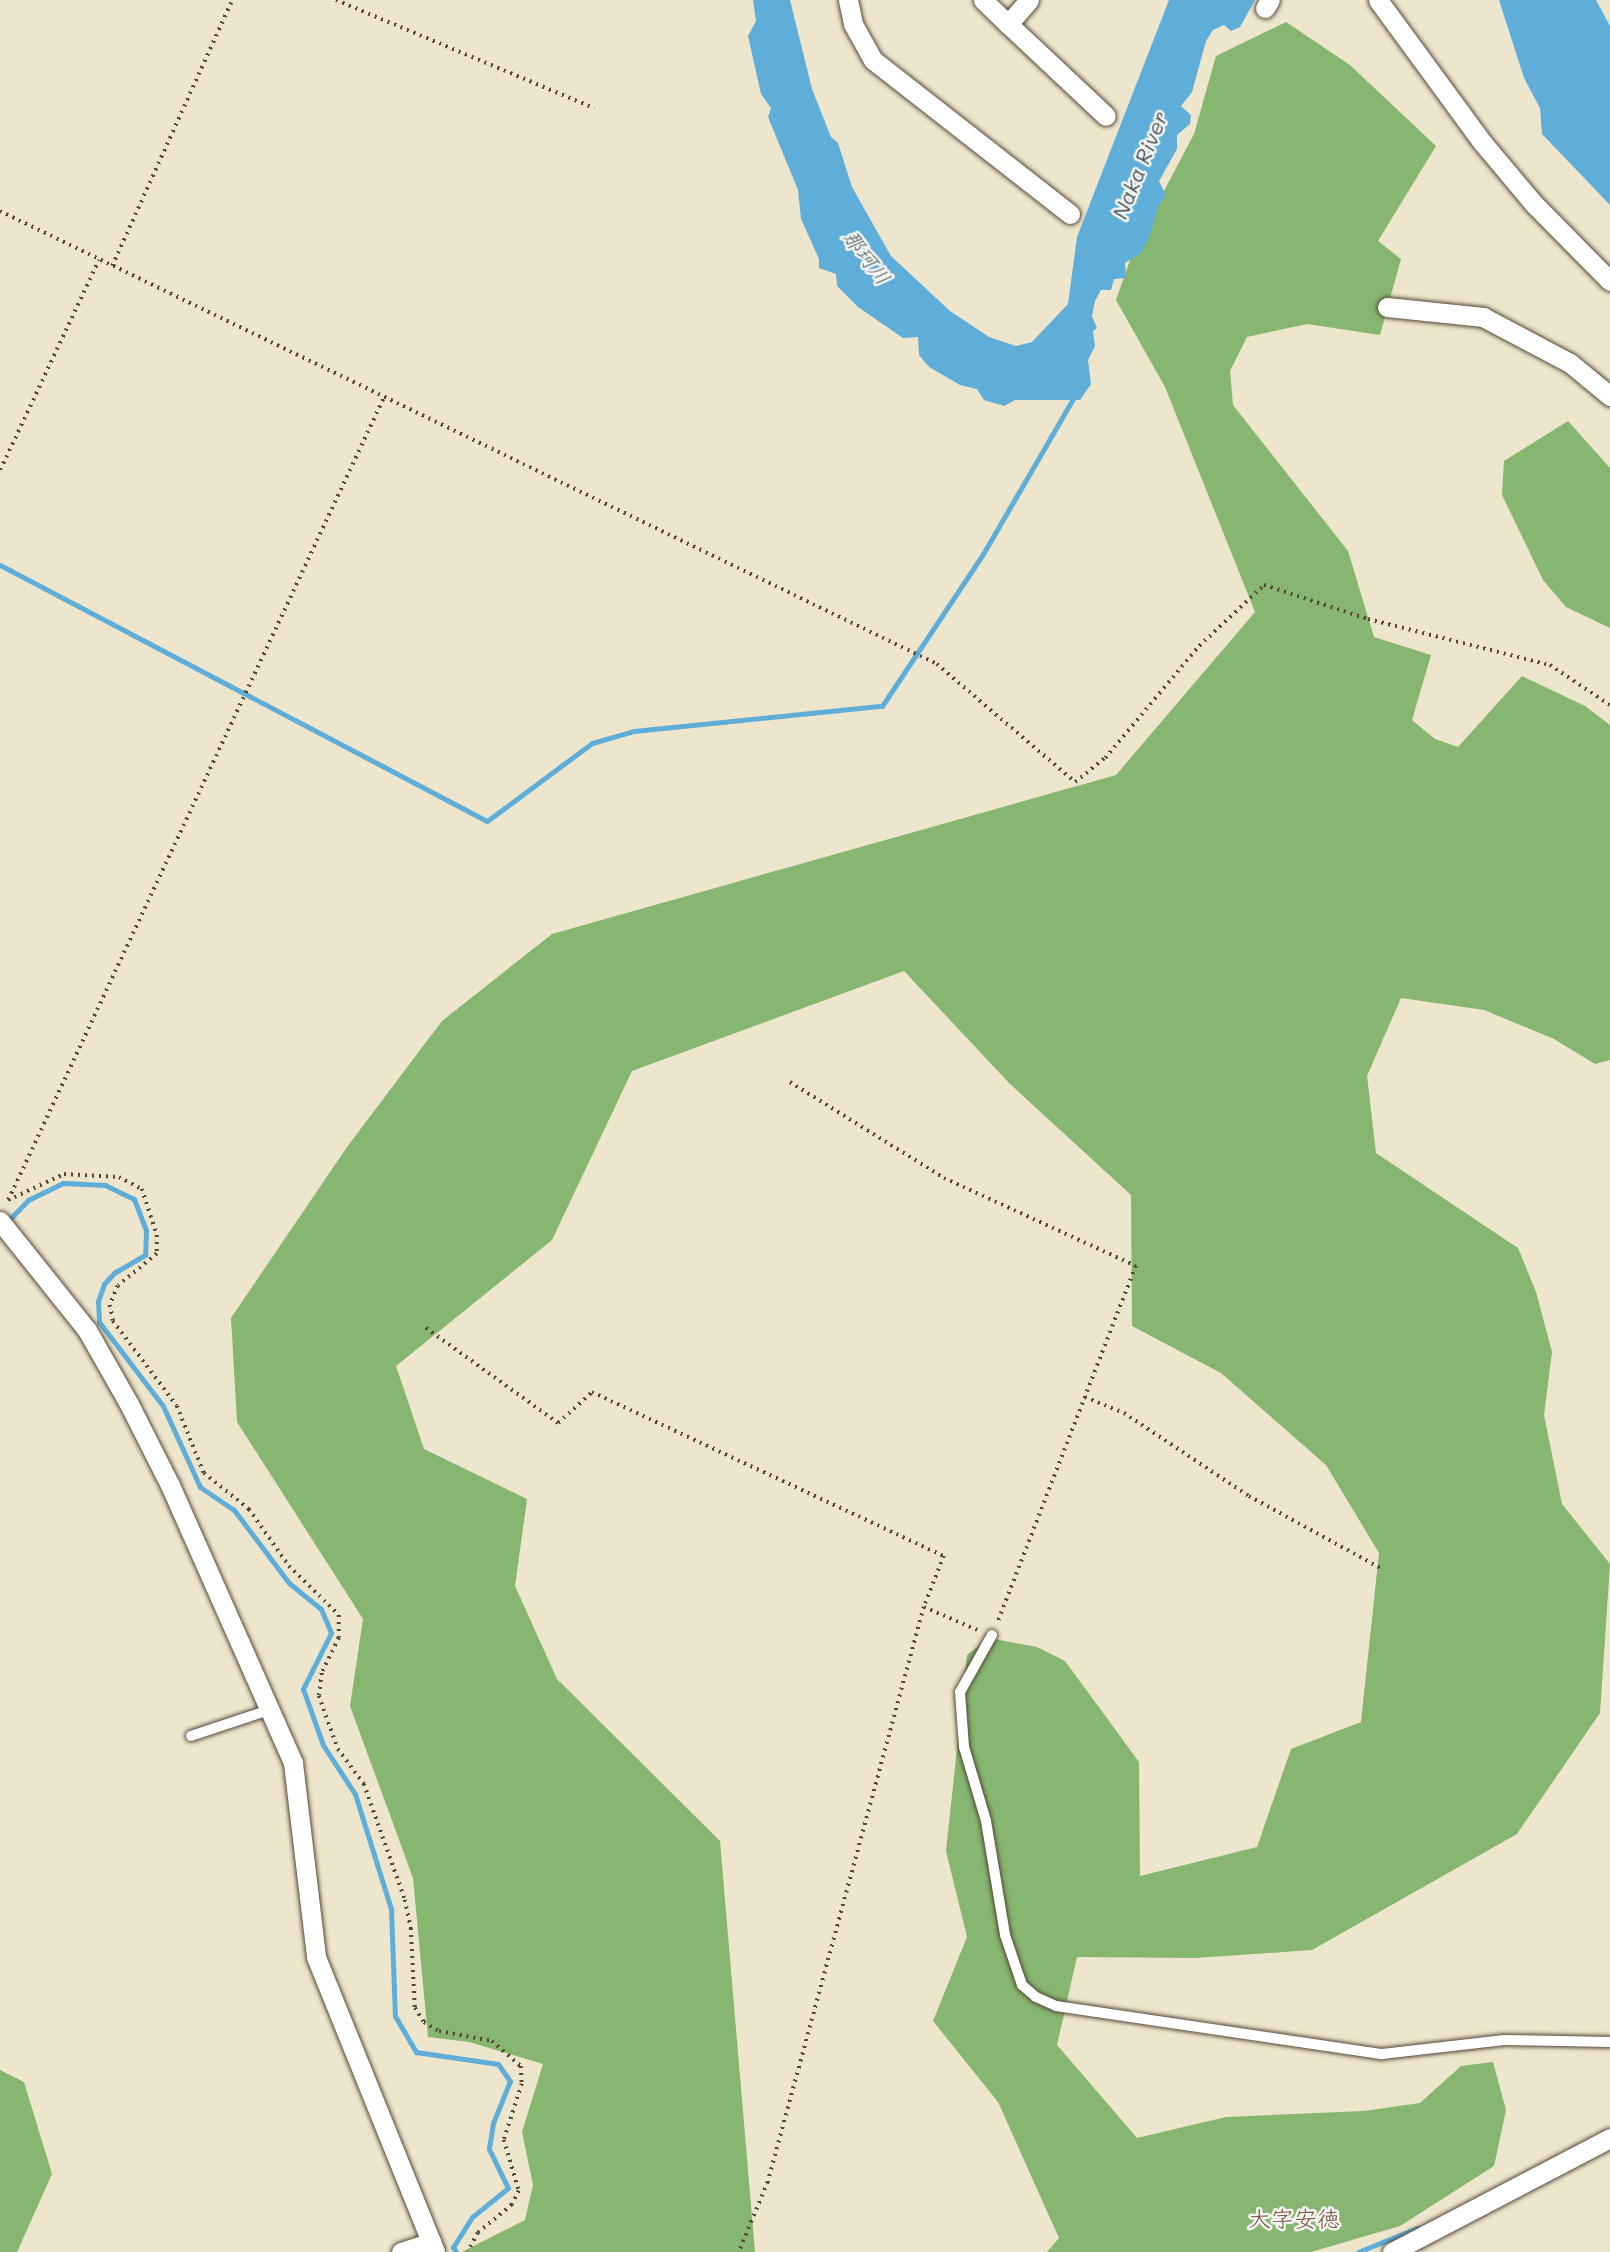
<!DOCTYPE html>
<html>
<head>
<meta charset="utf-8">
<style>
	body { margin:0 }
	#map { position:relative; width:1610px; height:2252px; overflow:hidden; background:#ede6cc; font-family:Mali,"Klee One",sans-serif }
	div>[style] { position:absolute }
	.forest>* { inset:0; background:#86b66f }
	.water>* { inset:0; background:#5faed9 }
	.stream>* { height:5px; margin:-2.5px; padding:0 2.5px; transform-origin:2.5px; border-radius:2.5px; background:#5faed9 }
	.path>* { height:3.5px; margin-top:-1.75px; transform-origin:0; background:repeating-linear-gradient(90deg,#564638 0 2px,transparent 0 7px) }
	.roads { filter:drop-shadow(0 0 2px #564638) drop-shadow(0 0 2px #564638) }
	.service>* { height:10px; margin:-5px; padding:0 5px; transform-origin:5px; border-radius:5px; background:#fff }
	.minor>* { height:19px; margin:-9.5px; padding:0 9.5px; transform-origin:9.5px; border-radius:9.5px; background:#fff }
	span { translate:-50% -50%; white-space:nowrap; text-align:center; line-height:1.15; -webkit-text-stroke:5px #f6f6f2; paint-order:stroke }
	.water-label { font-size:21px; color:#48585f; font-style:italic }
	.quarter-label { font-size:23px; color:#775440 }
</style>
</head>
<body>
<div id="map">
	<div class="forest">
		<i style="clip-path:polygon(1286px 22px,1350px 65px,1436px 146px,1378px 241px,1401px 259px,1380px 335px,1307px 324px,1247px 337px,1230px 371px,1233px 405px,1348px 551px,1374px 637px,1431px 655px,1412px 720px,1435px 739px,1458px 747px,1522px 676px,1585px 706px,1610px 725px,1610px 1060px,1595px 1064px,1554px 1039px,1484px 1010px,1401px 998px,1367px 1076px,1376px 1153px,1518px 1248px,1536px 1292px,1552px 1352px,1544px 1415px,1562px 1504px,1610px 1564px,1600px 1713px,1517px 1834px,1312px 1950px,1196px 1958px,1077px 1957px,1057px 2045px,1137px 2138px,1226px 2117px,1364px 2111px,1420px 2103px,1461px 2066px,1493px 2062px,1506px 2110px,1494px 2166px,1400px 2226px,1311px 2252px,1047px 2252px,1059px 2238px,998px 2102px,933px 2021px,967px 1937px,946px 1851px,967px 1655px,989px 1638px,1037px 1647px,1065px 1661px,1139px 1762px,1140px 1876px,1257px 1847px,1291px 1749px,1361px 1722px,1379px 1553px,1326px 1465px,1221px 1373px,1132px 1326px,1131px 1195px,1010px 1084px,904px 971px,632px 1071px,552px 1240px,396px 1366px,424px 1449px,527px 1499px,515px 1586px,557px 1679px,720px 1841px,755px 2252px,462px 2252px,525px 2220px,533px 2185px,522px 2132px,543px 2064px,469px 2042px,428px 2037px,413px 1878px,350px 1706px,363px 1619px,237px 1422px,231px 1318px,347px 1147px,442px 1021px,552px 934px,1116px 775px,1255px 612px,1165px 387px,1116px 300px,1135px 246px,1194px 134px,1216px 56px)"></i>
		<i style="clip-path:polygon(1568px 421px,1610px 468px,1610px 628px,1566px 607px,1543px 580px,1502px 495px,1504px 461px)"></i>
		<i style="clip-path:polygon(0 2070px,24px 2082px,52px 2174px,17px 2252px,0 2252px)"></i>
	</div>
	<div class="water">
		<i style="clip-path:polygon(753px 0,790px 0,812px 89px,831px 137px,838px 143px,852px 187px,891px 256px,950px 311px,989px 337px,1016px 346px,1032px 342px,1068px 304px,1077px 237px,1169px 0,1255px 0,1240px 27px,1231px 31px,1224px 25px,1213px 30px,1206px 41px,1192px 92px,1181px 106px,1191px 115px,1190px 124px,1177px 135px,1177px 149px,1159px 181px,1166px 195px,1159px 205px,1149px 238px,1141px 253px,1125px 263px,1126px 278px,1114px 279px,1111px 290px,1101px 290px,1095px 301px,1092px 316px,1097px 328px,1093px 331px,1095px 346px,1088px 360px,1091px 384px,1080px 400px,1015px 400px,1004px 406px,984px 400px,977px 389px,960px 385px,929px 367px,919px 355px,918px 337px,903px 338px,858px 307px,837px 286px,836px 274px,819px 268px,819px 259px,801px 219px,798px 190px,768px 117px,771px 108px,761px 94px,748px 36px,756px 21px)"></i>
		<i style="clip-path:polygon(1499px 0,1596px 0,1610px 26px,1610px 205px,1542px 134px,1540px 108px,1524px 78px)"></i>
	</div>
	<div class="stream">
		<i style="left:0;top:565px;width:550px;rotate:27.73deg"></i>
		<i style="left:487px;top:821px;width:131px;rotate:-36.6deg"></i>
		<i style="left:592px;top:743px;width:44px;rotate:-15.9deg"></i>
		<i style="left:634px;top:731px;width:249px;rotate:-5.8deg"></i>
		<i style="left:882px;top:706px;width:182px;rotate:-56.4deg"></i>
		<i style="left:983px;top:554px;width:184px;rotate:-59.9deg"></i>
		<i style="left:5px;top:1224px;width:33px;rotate:-46deg"></i>
		<i style="left:28px;top:1200px;width:39px;rotate:-26deg"></i>
		<i style="left:63px;top:1183px;width:42px;rotate:2.7deg"></i>
		<i style="left:105px;top:1185px;width:32px;rotate:26deg"></i>
		<i style="left:134px;top:1199px;width:34px;rotate:69deg"></i>
		<i style="left:146px;top:1231px;width:24px;rotate:92deg"></i>
		<i style="left:145px;top:1255px;width:34px;rotate:150deg"></i>
		<i style="left:115px;top:1272px;width:16px;rotate:133deg"></i>
		<i style="left:104px;top:1284px;width:18px;rotate:109deg"></i>
		<i style="left:98px;top:1301px;width:21px;rotate:87deg"></i>
		<i style="left:99px;top:1322px;width:106px;rotate:52.7deg"></i>
		<i style="left:163px;top:1406px;width:89px;rotate:65.4deg"></i>
		<i style="left:200px;top:1487px;width:41px;rotate:34.1deg"></i>
		<i style="left:234px;top:1510px;width:91px;rotate:53deg"></i>
		<i style="left:289px;top:1583px;width:41px;rotate:39.1deg"></i>
		<i style="left:321px;top:1609px;width:26px;rotate:67deg"></i>
		<i style="left:331px;top:1633px;width:63px;rotate:116.6deg"></i>
		<i style="left:303px;top:1689px;width:59px;rotate:70.3deg"></i>
		<i style="left:323px;top:1745px;width:59px;rotate:56.9deg"></i>
		<i style="left:355px;top:1794px;width:121px;rotate:72.6deg"></i>
		<i style="left:391px;top:1909px;width:107px;rotate:87.9deg"></i>
		<i style="left:395px;top:2016px;width:42px;rotate:59.7deg"></i>
		<i style="left:416px;top:2052px;width:83px;rotate:8.3deg"></i>
		<i style="left:498px;top:2064px;width:21px;rotate:55deg"></i>
		<i style="left:510px;top:2081px;width:45px;rotate:112deg"></i>
		<i style="left:493px;top:2123px;width:26px;rotate:99deg"></i>
		<i style="left:489px;top:2149px;width:43px;rotate:64deg"></i>
		<i style="left:508px;top:2188px;width:46px;rotate:141.1deg"></i>
		<i style="left:472px;top:2217px;width:36px;rotate:122deg"></i>
		<i style="left:453px;top:2247px;width:6px;rotate:59deg"></i>
		<i style="left:1358px;top:2252px;width:64px;rotate:-22.1deg"></i>
	</div>
	<div class="path">
		<i style="left:336px;top:0;width:280px;rotate:22.7deg"></i>
		<i style="left:0;top:211px;width:1041px;rotate:25.8deg"></i>
		<i style="left:937px;top:664px;width:182px;rotate:40.5deg"></i>
		<i style="left:1075px;top:782px;width:38px;rotate:-39deg"></i>
		<i style="left:1105px;top:758px;width:146px;rotate:-50deg"></i>
		<i style="left:1199px;top:646px;width:89px;rotate:-43.2deg"></i>
		<i style="left:1264px;top:585px;width:109px;rotate:18.1deg"></i>
		<i style="left:1368px;top:619px;width:188px;rotate:14.2deg"></i>
		<i style="left:1550px;top:665px;width:72px;rotate:33.7deg"></i>
		<i style="left:112px;top:266px;width:292px;rotate:-65.7deg"></i>
		<i style="left:0;top:470px;width:232px;rotate:-64.8deg"></i>
		<i style="left:790px;top:1082px;width:181px;rotate:31.9deg"></i>
		<i style="left:944px;top:1178px;width:211px;rotate:24.6deg"></i>
		<i style="left:1136px;top:1266px;width:384px;rotate:111.2deg"></i>
		<i style="left:8px;top:1200px;width:62px;rotate:-24.9deg"></i>
		<i style="left:64px;top:1174px;width:55px;rotate:3.1deg"></i>
		<i style="left:119px;top:1177px;width:26px;rotate:28deg"></i>
		<i style="left:142px;top:1189px;width:48px;rotate:71.9deg"></i>
		<i style="left:157px;top:1235px;width:19px;rotate:90deg"></i>
		<i style="left:157px;top:1254px;width:50px;rotate:140.6deg"></i>
		<i style="left:118px;top:1286px;width:21px;rotate:113deg"></i>
		<i style="left:110px;top:1305px;width:16px;rotate:79deg"></i>
		<i style="left:113px;top:1321px;width:106px;rotate:53deg"></i>
		<i style="left:177px;top:1406px;width:72px;rotate:68.1deg"></i>
		<i style="left:204px;top:1473px;width:58px;rotate:38.7deg"></i>
		<i style="left:249px;top:1509px;width:70px;rotate:54.9deg"></i>
		<i style="left:289px;top:1566px;width:70px;rotate:44.4deg"></i>
		<i style="left:339px;top:1615px;width:23px;rotate:90deg"></i>
		<i style="left:339px;top:1638px;width:39px;rotate:116deg"></i>
		<i style="left:322px;top:1673px;width:23px;rotate:97deg"></i>
		<i style="left:319px;top:1696px;width:56px;rotate:70.3deg"></i>
		<i style="left:338px;top:1749px;width:44px;rotate:53.4deg"></i>
		<i style="left:364px;top:1784px;width:123px;rotate:70.5deg"></i>
		<i style="left:405px;top:1900px;width:29px;rotate:78deg"></i>
		<i style="left:411px;top:1928px;width:80px;rotate:87.1deg"></i>
		<i style="left:415px;top:2008px;width:17px;rotate:57deg"></i>
		<i style="left:424px;top:2022px;width:17px;rotate:31deg"></i>
		<i style="left:439px;top:2031px;width:54px;rotate:10.7deg"></i>
		<i style="left:492px;top:2041px;width:38px;rotate:41deg"></i>
		<i style="left:521px;top:2066px;width:18px;rotate:87deg"></i>
		<i style="left:522px;top:2084px;width:59px;rotate:107.8deg"></i>
		<i style="left:504px;top:2140px;width:53px;rotate:73.6deg"></i>
		<i style="left:519px;top:2191px;width:16px;rotate:117deg"></i>
		<i style="left:512px;top:2205px;width:44px;rotate:140.5deg"></i>
		<i style="left:478px;top:2233px;width:21px;rotate:118deg"></i>
		<i style="left:8px;top:1200px;width:887px;rotate:-64.91deg"></i>
		<i style="left:426px;top:1328px;width:163px;rotate:35.7deg"></i>
		<i style="left:558px;top:1423px;width:46px;rotate:-42.4deg"></i>
		<i style="left:592px;top:1392px;width:388px;rotate:25deg"></i>
		<i style="left:944px;top:1556px;width:55px;rotate:111.4deg"></i>
		<i style="left:924px;top:1607px;width:596px;rotate:105.18deg"></i>
		<i style="left:768px;top:2182px;width:76px;rotate:112.5deg"></i>
		<i style="left:1085px;top:1397px;width:42px;rotate:22.3deg"></i>
		<i style="left:1124px;top:1413px;width:150px;rotate:33.6deg"></i>
		<i style="left:1249px;top:1496px;width:154px;rotate:28.7deg"></i>
		<i style="left:924px;top:1607px;width:61px;rotate:23.2deg"></i>
	</div>
	<div class="roads">
		<div class="service">
			<i style="left:992px;top:1635px;width:65px;rotate:119.3deg"></i>
			<i style="left:960px;top:1692px;width:55px;rotate:85.8deg"></i>
			<i style="left:964px;top:1747px;width:77px;rotate:73.4deg"></i>
			<i style="left:986px;top:1821px;width:116px;rotate:80.5deg"></i>
			<i style="left:1005px;top:1935px;width:53px;rotate:71.2deg"></i>
			<i style="left:1022px;top:1985px;width:18px;rotate:41deg"></i>
			<i style="left:1036px;top:1997px;width:22px;rotate:24deg"></i>
			<i style="left:1056px;top:2006px;width:330px;rotate:8.4deg"></i>
			<i style="left:1382px;top:2054px;width:123px;rotate:-6.5deg"></i>
			<i style="left:1504px;top:2040px;width:106px;rotate:1.1deg"></i>
			<i style="left:191px;top:1736px;width:82px;rotate:-18.4deg"></i>
		</div>
		<div class="minor">
			<i style="left:848px;top:0;width:25px;rotate:78deg"></i>
			<i style="left:853px;top:24px;width:41px;rotate:60.9deg"></i>
			<i style="left:873px;top:60px;width:250px;rotate:38deg"></i>
			<i style="left:983px;top:0;width:35px;rotate:44deg"></i>
			<i style="left:1029px;top:0;width:32px;rotate:131deg"></i>
			<i style="left:1008px;top:24px;width:134px;rotate:43.2deg"></i>
			<i style="left:1378px;top:0;width:176px;rotate:53.8deg"></i>
			<i style="left:1482px;top:142px;width:81px;rotate:50deg"></i>
			<i style="left:1534px;top:204px;width:108px;rotate:45.4deg"></i>
			<i style="left:1265px;top:8px;width:9px;rotate:-58deg"></i>
			<i style="left:1387px;top:307px;width:97px;rotate:5.9deg"></i>
			<i style="left:1483px;top:317px;width:98px;rotate:27.9deg"></i>
			<i style="left:1570px;top:363px;width:52px;rotate:39.5deg"></i>
			<i style="left:0;top:1221px;width:139px;rotate:51.4deg"></i>
			<i style="left:87px;top:1330px;width:85px;rotate:60.4deg"></i>
			<i style="left:129px;top:1404px;width:91px;rotate:63.2deg"></i>
			<i style="left:170px;top:1485px;width:304px;rotate:66.1deg"></i>
			<i style="left:293px;top:1763px;width:195px;rotate:83.2deg"></i>
			<i style="left:316px;top:1957px;width:318px;rotate:68deg"></i>
			<i style="left:401px;top:2252px;width:32px;rotate:-18deg"></i>
			<i style="left:1392px;top:2252px;width:246px;rotate:-27.6deg"></i>
		</div>
	</div>
	<div class="water-label">
		<span style="left:1140px;top:165px;rotate:-68deg">Naka River</span>
		<span style="left:867px;top:257px;rotate:52deg">那珂川</span>
	</div>
	<div class="quarter-label">
		<span style="left:1294px;top:2218px">大字安徳</span>
	</div>
</div>
</body>
</html>
